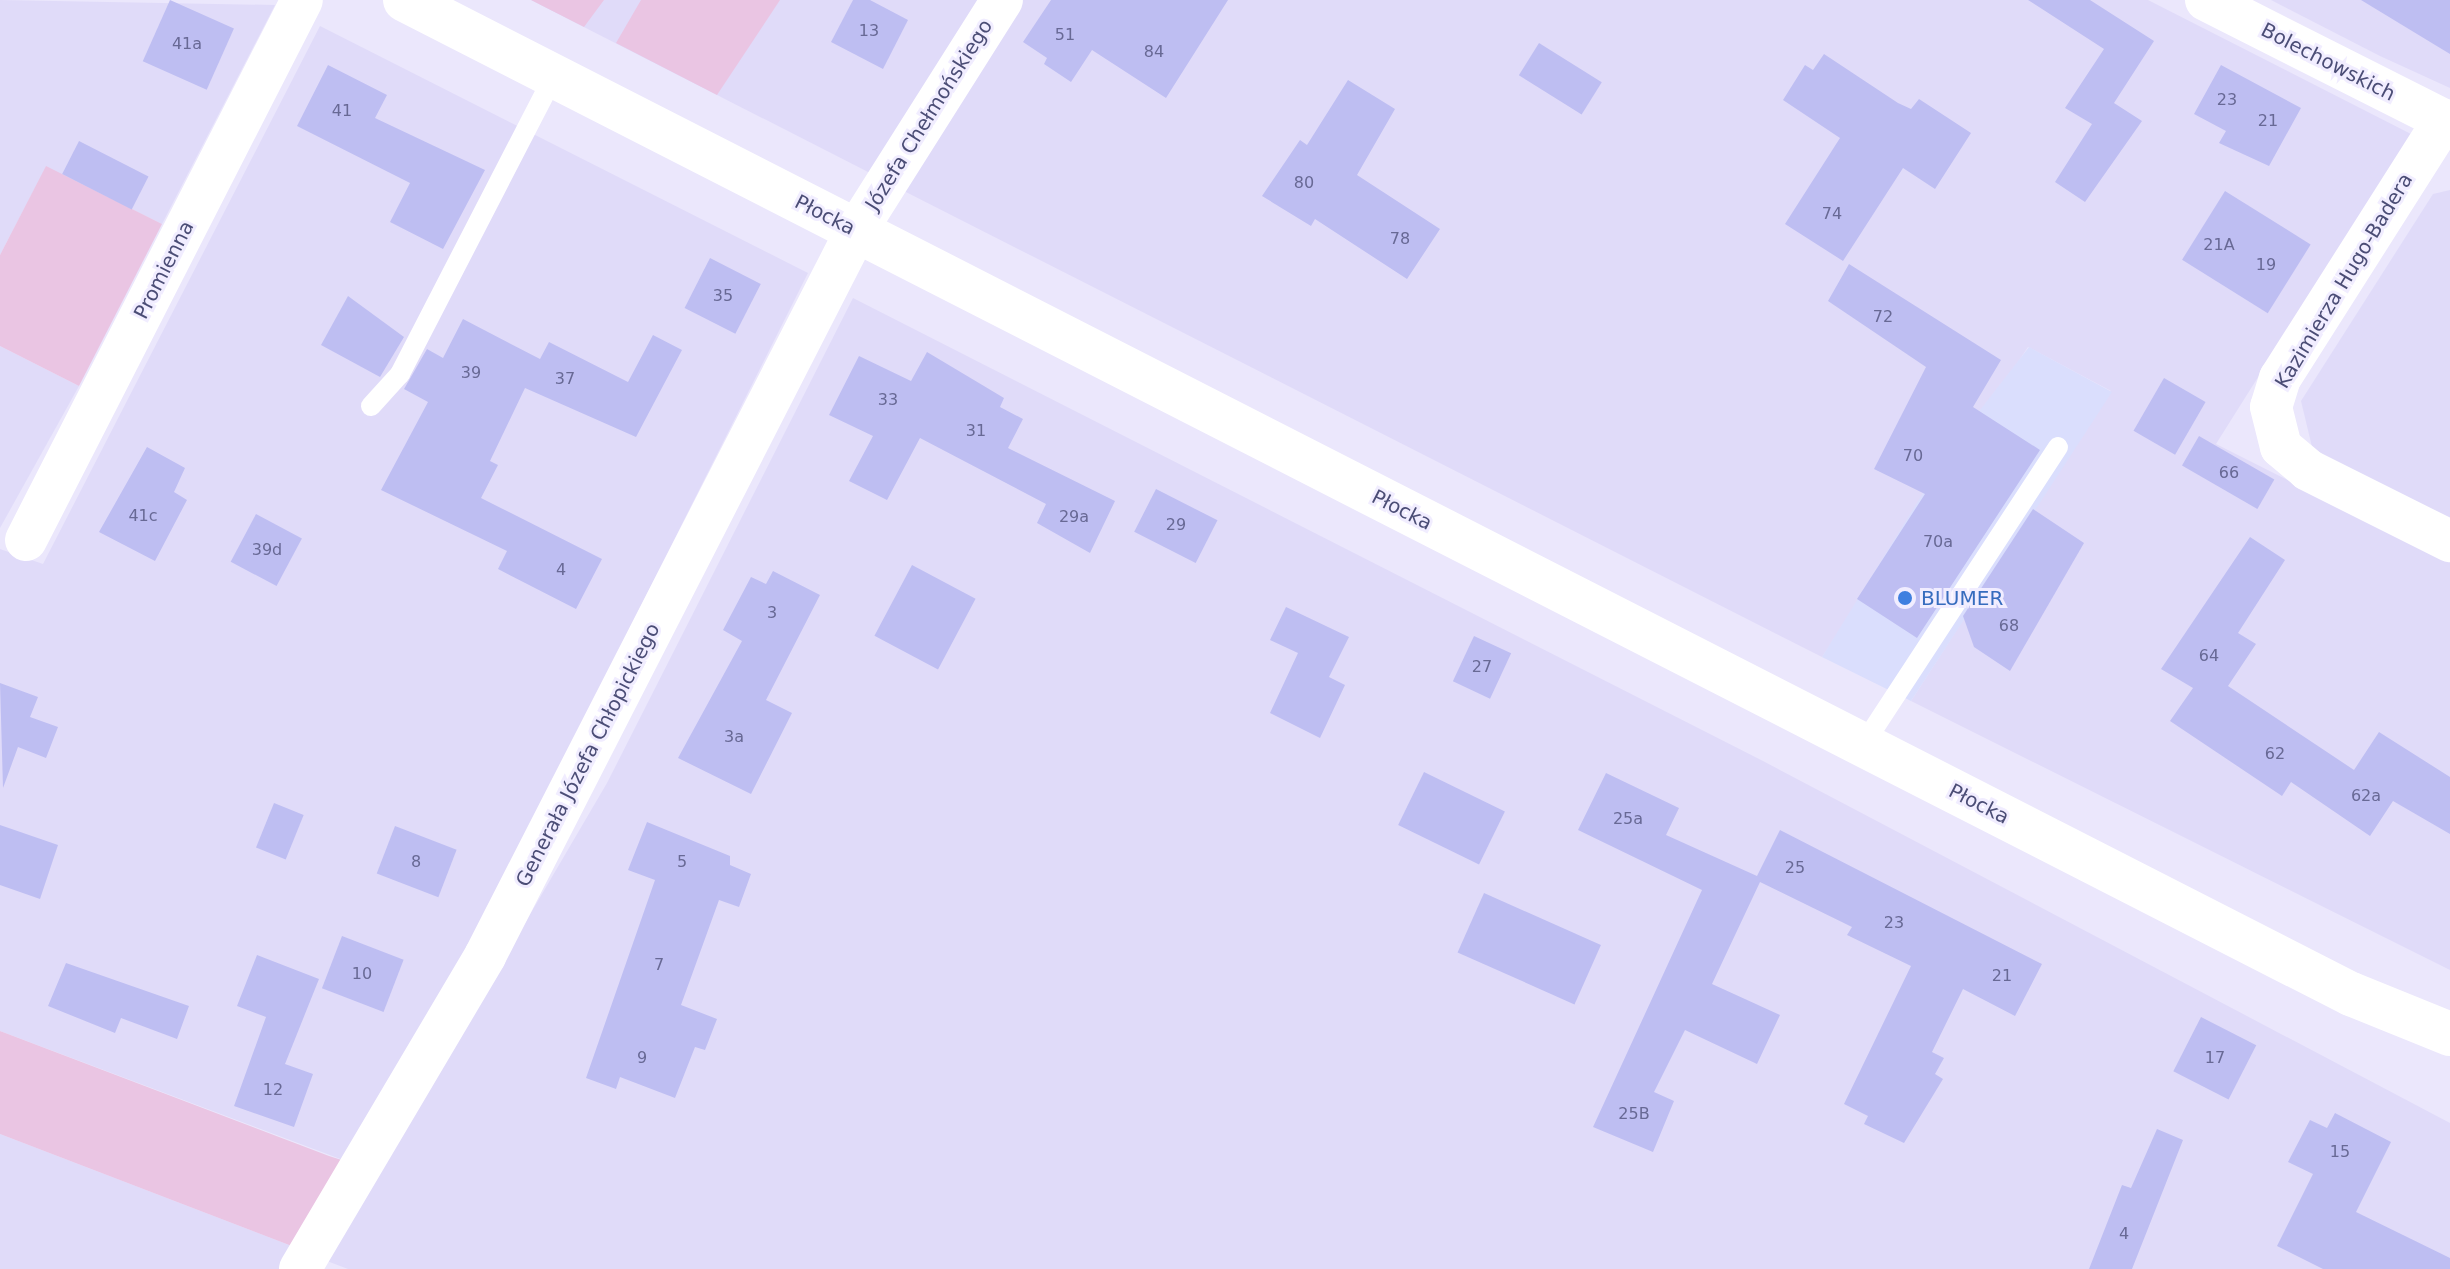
<!DOCTYPE html>
<html>
<head>
<meta charset="utf-8">
<style>
	body { margin:0 }
	#map { position:relative; width:2450px; height:1269px; overflow:hidden; background:#ebe7fc; font-family:"DejaVu Sans",sans-serif }
	div>[style] { position:absolute }
	.residential>* { inset:0; background:#e0dbf9 }
	.commercial>* { inset:0; background:#dadefd }
	.green>* { inset:0; background:#eac5e3 }
	.building>* { inset:0; background:#bebef2; transform-origin:0 0 }
	.lane>* { height:20px; margin:-10px; padding:0 10px; transform-origin:10px; border-radius:10px; background:#fff }
	.street>* { height:42px; margin:-21px; padding:0 21px; transform-origin:21px; border-radius:21px; background:#fff }
	.secondary>* { height:44px; margin:-22px; padding:0 22px; transform-origin:22px; border-radius:22px; background:#fff }
	.dots>* { width:22px; height:22px; translate:-50% -50%; box-sizing:border-box; border:4px solid #f1edff; border-radius:50% }
	span { translate:-50% -50%; white-space:nowrap; text-align:center; line-height:1.15; -webkit-text-stroke:6px #f1edff; paint-order:stroke }
	.number-label { font-size:16px; color:#686995 }
	.number-label span { -webkit-text-stroke-width:0 }
	.street-label { font-size:20px; color:#4b4d76 }
	.shop-label { font-size:20px; color:#366cbe }
	.left { translate:0 -50%; text-align:left }
</style>
</head>
<body>
<div id="map">
	<div class="residential">
		<i style="clip-path:polygon(0 0,275px 5px,162px 224px,46px 167px,0 255px)"></i>
		<i style="clip-path:polygon(531px 0,984px 0,872px 174px)"></i>
		<i style="clip-path:polygon(1021px 0,2148px 0,2411px 134px,2216px 444px,2450px 562px,2450px 970px,1911px 701px,2111px 391px,2028px 347px,1822px 657px,900px 189px)"></i>
		<i style="clip-path:polygon(2271px 0,2450px 0,2450px 88px,2380px 56px)"></i>
		<i style="clip-path:polygon(320px 26px,808px 273px,404px 1078px,351px 1163px,0 1031px,0 549px,43px 564px)"></i>
		<i style="clip-path:polygon(2450px 190px,2450px 520px,2313px 451px,2301px 401px,2433px 194px)"></i>
		<i style="clip-path:polygon(853px 298px,1763px 761px,2450px 1123px,2450px 1269px,348px 1269px,327px 1261px,607px 783px)"></i>
		<i style="clip-path:polygon(0 346px,79px 386px,0 528px)"></i>
		<i style="clip-path:polygon(0 1134px,297px 1248px,279px 1269px,0 1269px)"></i>
	</div>
	<div class="commercial">
		<i style="clip-path:polygon(2029px 347px,2112px 392px,1911px 701px,1822px 657px,1952px 446px)"></i>
	</div>
	<div class="green">
		<i style="clip-path:polygon(531px 0,604px 0,584px 27px)"></i>
		<i style="clip-path:polygon(641px 0,780px 0,717px 95px,616px 43px)"></i>
		<i style="clip-path:polygon(46px 166px,162px 224px,79px 386px,0 346px,0 255px)"></i>
		<i style="clip-path:polygon(0 1031px,329px 1156px,351px 1163px,297px 1248px,0 1134px)"></i>
	</div>
	<div class="building">
		<i style="left:170px;top:0;width:70px;height:67px;rotate:24deg"></i>
		<i style="clip-path:polygon(853px 0,870px 0,908px 20px,883px 69px,831px 42px)"></i>
		<i style="clip-path:polygon(1051px 0,1228px 0,1166px 98px,1092px 50px,1071px 82px,1044px 64px,1047px 58px,1023px 42px)"></i>
		<i style="clip-path:polygon(2028px 0,2090px 0,2154px 41px,2114px 103px,2142px 121px,2085px 202px,2055px 182px,2092px 124px,2065px 108px,2104px 49px)"></i>
		<i style="clip-path:polygon(2361px 0,2450px 0,2450px 54px,2417px 34px)"></i>
		<i style="left:1539px;top:43px;width:74px;height:38px;rotate:32deg"></i>
		<i style="clip-path:polygon(1824px 54px,1898px 103px,1911px 109px,1919px 99px,1971px 133px,1935px 189px,1903px 168px,1843px 261px,1785px 224px,1840px 138px,1783px 100px,1805px 65px,1813px 70px)"></i>
		<i style="clip-path:polygon(328px 65px,387px 95px,375px 118px,485px 170px,443px 249px,390px 222px,410px 183px,297px 126px)"></i>
		<i style="clip-path:polygon(2221px 65px,2301px 108px,2269px 166px,2219px 143px,2226px 131px,2194px 114px)"></i>
		<i style="clip-path:polygon(1348px 80px,1395px 109px,1357px 175px,1440px 229px,1407px 279px,1315px 219px,1311px 226px,1262px 196px,1300px 140px,1307px 145px)"></i>
		<i style="left:79px;top:141px;width:78px;height:37px;rotate:27deg"></i>
		<i style="left:2225px;top:191px;width:101px;height:81px;rotate:32deg"></i>
		<i style="left:710px;top:258px;width:57px;height:56px;rotate:27deg"></i>
		<i style="clip-path:polygon(1849px 264px,2001px 360px,1973px 407px,2040px 450px,1917px 638px,1857px 599px,1925px 494px,1874px 469px,1926px 367px,1828px 301px)"></i>
		<i style="clip-path:polygon(348px 296px,404px 337px,380px 377px,321px 345px)"></i>
		<i style="clip-path:polygon(463px 319px,540px 359px,549px 342px,628px 382px,653px 335px,682px 350px,636px 437px,525px 388px,490px 461px,498px 465px,481px 498px,602px 559px,576px 609px,498px 569px,507px 551px,381px 490px,428px 402px,404px 389px,427px 349px,443px 358px)"></i>
		<i style="clip-path:polygon(927px 352px,1004px 398px,1000px 407px,1023px 419px,1008px 448px,1115px 501px,1090px 553px,1037px 523px,1046px 504px,920px 438px,887px 500px,849px 481px,873px 436px,829px 415px,859px 356px,911px 381px)"></i>
		<i style="left:2164px;top:378px;width:48px;height:61px;rotate:30deg"></i>
		<i style="left:2199px;top:436px;width:87px;height:34px;rotate:30deg"></i>
		<i style="clip-path:polygon(147px 447px,185px 468px,174px 492px,187px 500px,155px 561px,99px 532px)"></i>
		<i style="left:1156px;top:489px;width:69px;height:48px;rotate:27deg"></i>
		<i style="clip-path:polygon(2033px 509px,2084px 543px,2010px 671px,1974px 647px,1963px 616px)"></i>
		<i style="left:256px;top:514px;width:52px;height:54px;rotate:28deg"></i>
		<i style="clip-path:polygon(2250px 537px,2285px 560px,2238px 633px,2256px 644px,2228px 686px,2354px 770px,2379px 732px,2450px 777px,2450px 834px,2393px 801px,2370px 836px,2291px 782px,2282px 796px,2170px 721px,2193px 688px,2161px 669px)"></i>
		<i style="left:912px;top:565px;width:72px;height:80px;rotate:28deg"></i>
		<i style="clip-path:polygon(773px 571px,820px 595px,766px 700px,792px 713px,751px 794px,678px 758px,742px 641px,723px 630px,751px 577px,766px 584px)"></i>
		<i style="clip-path:polygon(1286px 607px,1349px 637px,1329px 677px,1345px 685px,1320px 738px,1270px 713px,1298px 653px,1270px 640px)"></i>
		<i style="left:1474px;top:636px;width:41px;height:50px;rotate:25deg"></i>
		<i style="clip-path:polygon(0 683px,38px 697px,30px 717px,58px 727px,46px 758px,18px 747px,3px 788px)"></i>
		<i style="left:1424px;top:772px;width:90px;height:59px;rotate:26deg"></i>
		<i style="clip-path:polygon(1606px 773px,1679px 808px,1666px 835px,1757px 876px,1780px 830px,2042px 964px,2015px 1016px,1963px 989px,1932px 1052px,1944px 1058px,1935px 1074px,1943px 1079px,1904px 1143px,1864px 1124px,1868px 1116px,1844px 1104px,1911px 966px,1847px 935px,1852px 927px,1760px 882px,1712px 984px,1780px 1015px,1757px 1064px,1685px 1030px,1654px 1092px,1674px 1101px,1653px 1152px,1593px 1127px,1702px 890px,1578px 830px)"></i>
		<i style="left:274px;top:803px;width:32px;height:48px;rotate:22deg"></i>
		<i style="clip-path:polygon(647px 822px,730px 856px,730px 865px,751px 874px,739px 907px,719px 900px,681px 1005px,717px 1019px,705px 1050px,695px 1047px,675px 1098px,620px 1077px,616px 1089px,586px 1078px,655px 880px,628px 870px)"></i>
		<i style="clip-path:polygon(0 825px,58px 845px,40px 899px,0 885px)"></i>
		<i style="left:395px;top:826px;width:66px;height:51px;rotate:21deg"></i>
		<i style="left:1484px;top:893px;width:128px;height:65px;rotate:24deg"></i>
		<i style="left:342px;top:936px;width:66px;height:56px;rotate:21deg"></i>
		<i style="clip-path:polygon(257px 955px,319px 979px,285px 1064px,313px 1074px,294px 1127px,234px 1106px,266px 1017px,237px 1006px)"></i>
		<i style="clip-path:polygon(66px 963px,189px 1006px,177px 1039px,121px 1018px,115px 1033px,48px 1006px)"></i>
		<i style="left:2201px;top:1017px;width:62px;height:61px;rotate:27deg"></i>
		<i style="clip-path:polygon(2335px 1113px,2391px 1142px,2356px 1212px,2450px 1258px,2450px 1269px,2323px 1269px,2277px 1246px,2313px 1174px,2288px 1162px,2310px 1120px,2327px 1128px)"></i>
		<i style="clip-path:polygon(2157px 1129px,2183px 1140px,2132px 1269px,2089px 1269px,2122px 1185px,2131px 1188px)"></i>
	</div>
	<div class="lane">
		<i style="left:371px;top:406px;width:43px;rotate:-47.8deg"></i>
		<i style="left:400px;top:374px;width:335px;rotate:-62.7deg"></i>
		<i style="left:1863px;top:745px;width:356px;rotate:-56.8deg"></i>
	</div>
	<div class="street">
		<i style="left:2206px;top:0;width:273px;rotate:26.8deg"></i>
		<i style="left:2444px;top:120px;width:306px;rotate:122.4deg"></i>
		<i style="left:2280px;top:378px;width:30px;rotate:107deg"></i>
		<i style="left:2271px;top:407px;width:41px;rotate:76deg"></i>
		<i style="left:2281px;top:447px;width:35px;rotate:40deg"></i>
		<i style="left:2308px;top:470px;width:159px;rotate:26.6deg"></i>
		<i style="left:26px;top:540px;width:606px;rotate:-62.93deg"></i>
		<i style="left:300px;top:1269px;width:364px;rotate:-59.4deg"></i>
		<i style="left:485px;top:956px;width:814px;rotate:-62.9deg"></i>
		<i style="left:856px;top:231px;width:273px;rotate:-57.7deg"></i>
	</div>
	<div class="secondary">
		<i style="left:405px;top:0;width:2185px;rotate:27.06deg"></i>
		<i style="left:2351px;top:994px;width:107px;rotate:22deg"></i>
	</div>
	<div class="dots">
		<i style="left:1905px;top:598px;background:#3f7fe0"></i>
	</div>
	<div class="number-label">
		<span style="left:869px;top:31px">13</span>
		<span style="left:1065px;top:35px">51</span>
		<span style="left:187px;top:44px">41a</span>
		<span style="left:1154px;top:52px">84</span>
		<span style="left:2227px;top:100px">23</span>
		<span style="left:342px;top:111px">41</span>
		<span style="left:2268px;top:121px">21</span>
		<span style="left:1304px;top:183px">80</span>
		<span style="left:1832px;top:214px">74</span>
		<span style="left:1400px;top:239px">78</span>
		<span style="left:2219px;top:245px">21A</span>
		<span style="left:2266px;top:265px">19</span>
		<span style="left:723px;top:296px">35</span>
		<span style="left:1883px;top:317px">72</span>
		<span style="left:471px;top:373px">39</span>
		<span style="left:565px;top:379px">37</span>
		<span style="left:888px;top:400px">33</span>
		<span style="left:976px;top:431px">31</span>
		<span style="left:1913px;top:456px">70</span>
		<span style="left:2229px;top:473px">66</span>
		<span style="left:143px;top:516px">41c</span>
		<span style="left:1074px;top:517px">29a</span>
		<span style="left:1176px;top:525px">29</span>
		<span style="left:1938px;top:542px">70a</span>
		<span style="left:267px;top:550px">39d</span>
		<span style="left:561px;top:570px">4</span>
		<span style="left:772px;top:613px">3</span>
		<span style="left:2009px;top:626px">68</span>
		<span style="left:2209px;top:656px">64</span>
		<span style="left:1482px;top:667px">27</span>
		<span style="left:734px;top:737px">3a</span>
		<span style="left:2275px;top:754px">62</span>
		<span style="left:2366px;top:796px">62a</span>
		<span style="left:1628px;top:819px">25a</span>
		<span style="left:416px;top:862px">8</span>
		<span style="left:682px;top:862px">5</span>
		<span style="left:1795px;top:868px">25</span>
		<span style="left:1894px;top:923px">23</span>
		<span style="left:659px;top:965px">7</span>
		<span style="left:362px;top:974px">10</span>
		<span style="left:2002px;top:976px">21</span>
		<span style="left:642px;top:1058px">9</span>
		<span style="left:2215px;top:1058px">17</span>
		<span style="left:273px;top:1090px">12</span>
		<span style="left:1634px;top:1114px">25B</span>
		<span style="left:2340px;top:1152px">15</span>
		<span style="left:2124px;top:1234px">4</span>
	</div>
	<div class="street-label">
		<span style="left:2328px;top:62px;rotate:27deg">Bolechowskich</span>
		<span style="left:929px;top:115px;rotate:-58deg">Józefa Chełmońskiego</span>
		<span style="left:825px;top:215px;rotate:27deg">Płocka</span>
		<span style="left:164px;top:270px;rotate:-63deg">Promienna</span>
		<span style="left:2344px;top:281px;rotate:-59deg">Kazimierza Hugo-Badera</span>
		<span style="left:1402px;top:510px;rotate:27deg">Płocka</span>
		<span style="left:588px;top:755px;rotate:-63deg">Generała Józefa Chłopickiego</span>
		<span style="left:1979px;top:804px;rotate:27deg">Płocka</span>
	</div>
	<div class="shop-label">
		<span class="left" style="left:1921px;top:598px">BLUMER</span>
	</div>
</div>
</body>
</html>
